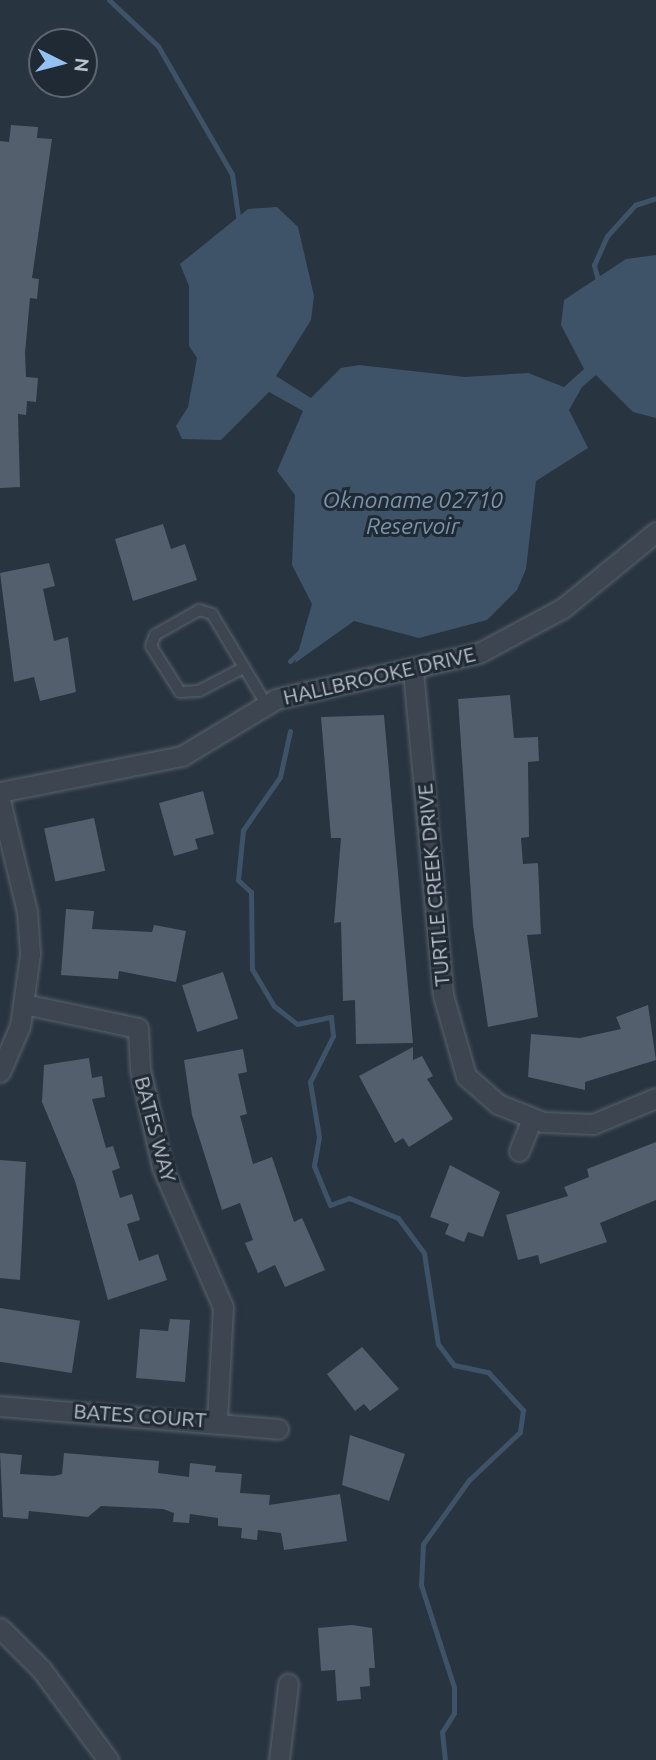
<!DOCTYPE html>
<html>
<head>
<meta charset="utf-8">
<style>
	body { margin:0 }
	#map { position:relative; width:656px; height:1760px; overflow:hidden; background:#283440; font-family:Ubuntu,sans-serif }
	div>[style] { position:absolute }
	.water>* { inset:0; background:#3f5368 }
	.stream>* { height:5px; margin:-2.5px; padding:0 2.5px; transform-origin:2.5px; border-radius:2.5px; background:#3f5368 }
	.building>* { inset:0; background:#535f6d; transform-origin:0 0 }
	.roads { filter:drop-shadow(0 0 2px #59636d) drop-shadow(0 0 2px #59636d) }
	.service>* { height:10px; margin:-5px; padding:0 5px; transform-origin:5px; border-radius:5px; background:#3c4550 }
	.minor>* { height:19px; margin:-9.5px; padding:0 9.5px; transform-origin:9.5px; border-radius:9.5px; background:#3c4550 }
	span { translate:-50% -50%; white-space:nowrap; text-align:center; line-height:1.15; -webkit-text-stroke:6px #202a35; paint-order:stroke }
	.street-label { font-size:21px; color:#b8c0ca }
	.water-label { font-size:23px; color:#7b93ab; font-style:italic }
	.north { position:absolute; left:28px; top:28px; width:70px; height:70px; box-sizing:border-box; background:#202a35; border:2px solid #5d6671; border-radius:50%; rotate:96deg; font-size:19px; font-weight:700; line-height:28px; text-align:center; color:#b8c0ca }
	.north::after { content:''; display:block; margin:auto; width:24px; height:32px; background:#95c0f2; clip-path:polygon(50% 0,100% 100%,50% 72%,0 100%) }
</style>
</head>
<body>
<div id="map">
	<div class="water">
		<i style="clip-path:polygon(277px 207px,298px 227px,314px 296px,311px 320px,276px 376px,311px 398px,341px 368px,359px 365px,465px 377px,528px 373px,564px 387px,584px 369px,561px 325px,564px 300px,626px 259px,656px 255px,656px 418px,633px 412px,596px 375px,582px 387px,569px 410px,588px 448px,536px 481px,526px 569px,517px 590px,487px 620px,419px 638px,354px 621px,295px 663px,312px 604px,292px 565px,295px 495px,277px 471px,303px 411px,269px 392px,221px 440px,182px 439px,176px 426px,188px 407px,197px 358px,189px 346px,189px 286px,180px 264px,248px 209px)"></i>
	</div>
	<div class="stream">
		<i style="left:109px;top:0;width:67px;rotate:43.2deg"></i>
		<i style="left:158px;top:46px;width:148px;rotate:60deg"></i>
		<i style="left:232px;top:174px;width:49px;rotate:81.9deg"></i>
		<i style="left:599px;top:284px;width:20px;rotate:-105deg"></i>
		<i style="left:594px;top:265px;width:32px;rotate:-66deg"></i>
		<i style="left:607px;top:236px;width:42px;rotate:-47.9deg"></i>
		<i style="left:635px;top:205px;width:22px;rotate:-18deg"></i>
		<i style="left:290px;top:661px;width:19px;rotate:-43deg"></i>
		<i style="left:290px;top:731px;width:47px;rotate:102.3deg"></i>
		<i style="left:280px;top:777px;width:65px;rotate:124.9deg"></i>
		<i style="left:243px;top:830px;width:50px;rotate:95.7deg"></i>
		<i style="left:238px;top:880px;width:18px;rotate:43deg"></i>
		<i style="left:251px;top:892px;width:77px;rotate:89.3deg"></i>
		<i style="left:252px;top:969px;width:43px;rotate:59.3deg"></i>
		<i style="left:274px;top:1006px;width:29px;rotate:38deg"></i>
		<i style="left:297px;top:1024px;width:35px;rotate:-12deg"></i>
		<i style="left:331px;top:1017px;width:19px;rotate:84deg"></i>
		<i style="left:333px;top:1036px;width:51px;rotate:116.6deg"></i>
		<i style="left:310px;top:1082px;width:56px;rotate:80.7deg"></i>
		<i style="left:319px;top:1137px;width:29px;rotate:100deg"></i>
		<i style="left:314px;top:1166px;width:42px;rotate:67.7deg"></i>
		<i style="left:330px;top:1205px;width:20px;rotate:-20deg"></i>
		<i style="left:349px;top:1198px;width:53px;rotate:22.2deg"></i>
		<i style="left:398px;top:1218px;width:44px;rotate:53.4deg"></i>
		<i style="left:424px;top:1253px;width:92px;rotate:81.3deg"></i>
		<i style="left:438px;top:1344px;width:26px;rotate:53deg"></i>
		<i style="left:454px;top:1365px;width:35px;rotate:12deg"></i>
		<i style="left:488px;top:1372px;width:52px;rotate:47.4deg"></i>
		<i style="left:523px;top:1410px;width:22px;rotate:98deg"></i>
		<i style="left:520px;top:1432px;width:70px;rotate:136.7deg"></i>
		<i style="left:469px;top:1480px;width:79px;rotate:125.7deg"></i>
		<i style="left:423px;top:1544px;width:41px;rotate:92.8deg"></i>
		<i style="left:421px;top:1585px;width:107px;rotate:72.1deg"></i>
		<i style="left:454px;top:1687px;width:26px;rotate:90deg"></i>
		<i style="left:454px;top:1713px;width:22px;rotate:122deg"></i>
		<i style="left:442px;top:1732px;width:28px;rotate:84deg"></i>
	</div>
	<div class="building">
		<i style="clip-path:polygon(11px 125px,38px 127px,37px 138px,52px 139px,32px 278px,39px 279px,37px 299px,30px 298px,25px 353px,26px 377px,38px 378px,36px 402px,27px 401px,26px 415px,18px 414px,20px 487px,0 488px,0 141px,9px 142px)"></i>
		<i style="clip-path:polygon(163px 524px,171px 549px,185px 544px,197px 580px,133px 601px,115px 539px)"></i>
		<i style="clip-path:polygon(49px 563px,55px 586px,43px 589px,54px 641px,68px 637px,76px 692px,40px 701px,34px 677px,14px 682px,0 573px)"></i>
		<i style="clip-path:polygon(510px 695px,514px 738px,538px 737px,539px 761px,528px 762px,529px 837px,521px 838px,523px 864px,538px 863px,541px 934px,527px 935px,538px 1017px,488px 1027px,473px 925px,458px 699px)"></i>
		<i style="clip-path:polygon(384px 715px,413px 1043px,356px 1044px,355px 1000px,343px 1001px,341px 922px,334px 923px,341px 838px,331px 838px,321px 717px)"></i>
		<i style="clip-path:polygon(203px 791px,214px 834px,195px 839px,198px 849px,174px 856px,159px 803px)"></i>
		<i style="left:94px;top:818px;width:54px;height:51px;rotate:78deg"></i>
		<i style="clip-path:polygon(66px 909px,94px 911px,92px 929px,152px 932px,154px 925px,186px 931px,176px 982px,119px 971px,118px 979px,61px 975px)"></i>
		<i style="left:223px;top:972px;width:49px;height:43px;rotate:72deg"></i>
		<i style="clip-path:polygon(648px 1005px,656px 1060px,585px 1082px,585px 1090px,528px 1077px,531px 1034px,580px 1038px,621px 1029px,616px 1017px)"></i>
		<i style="clip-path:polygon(413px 1047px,413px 1060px,422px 1056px,433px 1076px,427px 1079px,453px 1119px,409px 1147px,403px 1138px,395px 1143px,359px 1076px)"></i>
		<i style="clip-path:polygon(243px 1049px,247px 1072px,238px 1074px,247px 1114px,240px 1116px,253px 1164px,272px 1157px,294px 1222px,302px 1218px,325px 1270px,285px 1287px,275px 1265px,258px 1273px,245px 1243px,253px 1240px,240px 1203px,222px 1210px,192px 1115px,184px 1060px)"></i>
		<i style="clip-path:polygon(89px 1058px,92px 1078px,102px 1076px,105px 1097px,92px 1099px,106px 1148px,113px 1146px,120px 1168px,112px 1171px,120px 1198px,132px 1194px,140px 1220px,127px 1224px,139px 1261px,158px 1254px,167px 1280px,108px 1300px,75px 1181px,42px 1102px,44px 1065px)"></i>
		<i style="clip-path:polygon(656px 1142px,656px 1200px,600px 1223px,607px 1242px,540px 1264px,538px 1255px,518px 1260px,506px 1215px,568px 1196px,564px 1187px,589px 1177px,587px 1169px)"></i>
		<i style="clip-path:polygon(0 1160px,26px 1162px,20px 1280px,0 1278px)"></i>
		<i style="clip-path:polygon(450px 1165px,500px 1192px,483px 1237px,468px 1232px,464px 1242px,445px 1234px,449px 1224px,430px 1217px)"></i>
		<i style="left:0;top:1308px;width:81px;height:53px;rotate:9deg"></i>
		<i style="clip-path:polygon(170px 1319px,190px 1320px,185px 1382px,136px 1378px,140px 1329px,168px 1331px)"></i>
		<i style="clip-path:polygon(362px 1347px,399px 1389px,370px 1411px,364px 1404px,355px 1411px,327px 1374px)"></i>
		<i style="clip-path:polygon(350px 1435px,405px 1454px,389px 1501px,342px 1485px)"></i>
		<i style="clip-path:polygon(0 1453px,22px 1455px,20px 1474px,54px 1476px,62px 1474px,64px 1453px,159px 1461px,158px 1473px,189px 1477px,190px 1463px,216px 1466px,215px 1472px,242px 1474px,240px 1493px,270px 1495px,269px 1505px,340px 1494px,347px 1541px,284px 1550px,281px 1533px,258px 1530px,257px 1540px,241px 1538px,242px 1528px,218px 1526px,218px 1518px,190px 1514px,189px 1523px,173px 1522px,174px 1513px,163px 1509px,101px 1506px,88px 1517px,29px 1511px,28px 1519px,3px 1517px)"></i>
		<i style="clip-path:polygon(352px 1625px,372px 1628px,375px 1668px,369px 1668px,370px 1686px,360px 1687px,361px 1699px,337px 1701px,335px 1670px,321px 1671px,318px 1628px)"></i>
	</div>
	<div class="roads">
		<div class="service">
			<i style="left:241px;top:669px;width:47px;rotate:152.4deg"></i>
			<i style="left:199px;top:691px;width:19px;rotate:177deg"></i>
			<i style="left:180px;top:692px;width:54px;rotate:-122.2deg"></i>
			<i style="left:151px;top:646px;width:12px;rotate:-70deg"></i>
			<i style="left:155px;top:635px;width:51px;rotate:-29.6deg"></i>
			<i style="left:199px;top:610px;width:14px;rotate:17deg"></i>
			<i style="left:212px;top:614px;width:105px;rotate:59deg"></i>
		</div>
		<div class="minor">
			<i style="left:413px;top:671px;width:325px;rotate:84.7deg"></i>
			<i style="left:443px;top:995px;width:84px;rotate:74.1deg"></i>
			<i style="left:466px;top:1076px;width:43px;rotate:41.2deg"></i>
			<i style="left:498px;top:1104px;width:48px;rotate:21.8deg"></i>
			<i style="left:543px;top:1122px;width:50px;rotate:2.3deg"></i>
			<i style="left:593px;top:1124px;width:68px;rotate:-22.4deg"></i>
			<i style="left:0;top:792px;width:186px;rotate:-11.2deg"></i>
			<i style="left:182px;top:756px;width:110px;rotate:-31.2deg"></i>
			<i style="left:276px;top:699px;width:208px;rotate:-12.8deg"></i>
			<i style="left:479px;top:653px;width:95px;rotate:-28.2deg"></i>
			<i style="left:563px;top:608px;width:120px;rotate:-39.3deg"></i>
			<i style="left:0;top:800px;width:115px;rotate:76.4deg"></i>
			<i style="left:27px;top:912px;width:42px;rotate:85.9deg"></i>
			<i style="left:30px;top:954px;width:73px;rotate:97.9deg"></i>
			<i style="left:20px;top:1026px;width:50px;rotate:113.5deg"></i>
			<i style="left:24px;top:1004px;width:116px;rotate:11.9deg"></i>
			<i style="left:138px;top:1028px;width:41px;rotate:87.2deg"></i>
			<i style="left:140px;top:1069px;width:100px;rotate:77.3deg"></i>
			<i style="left:162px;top:1167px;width:153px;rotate:66.5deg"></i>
			<i style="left:223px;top:1307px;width:113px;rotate:93deg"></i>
			<i style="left:519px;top:1151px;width:35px;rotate:-68deg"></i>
			<i style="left:0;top:1406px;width:279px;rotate:4.7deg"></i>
			<i style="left:0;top:1628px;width:58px;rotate:45deg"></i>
			<i style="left:41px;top:1669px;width:113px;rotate:53.6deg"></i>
			<i style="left:279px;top:1760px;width:77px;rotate:-83.2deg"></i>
		</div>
	</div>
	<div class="street-label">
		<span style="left:379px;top:675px;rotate:-13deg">HALLBROOKE DRIVE</span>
		<span style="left:433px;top:885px;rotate:-95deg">TURTLE CREEK DRIVE</span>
		<span style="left:156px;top:1129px;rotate:75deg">BATES WAY</span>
		<span style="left:140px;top:1415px;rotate:4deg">BATES COURT</span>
	</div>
	<div class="water-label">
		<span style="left:413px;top:513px">Oknoname 02710<br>Reservoir</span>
	</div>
	<div class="north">N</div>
</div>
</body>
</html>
